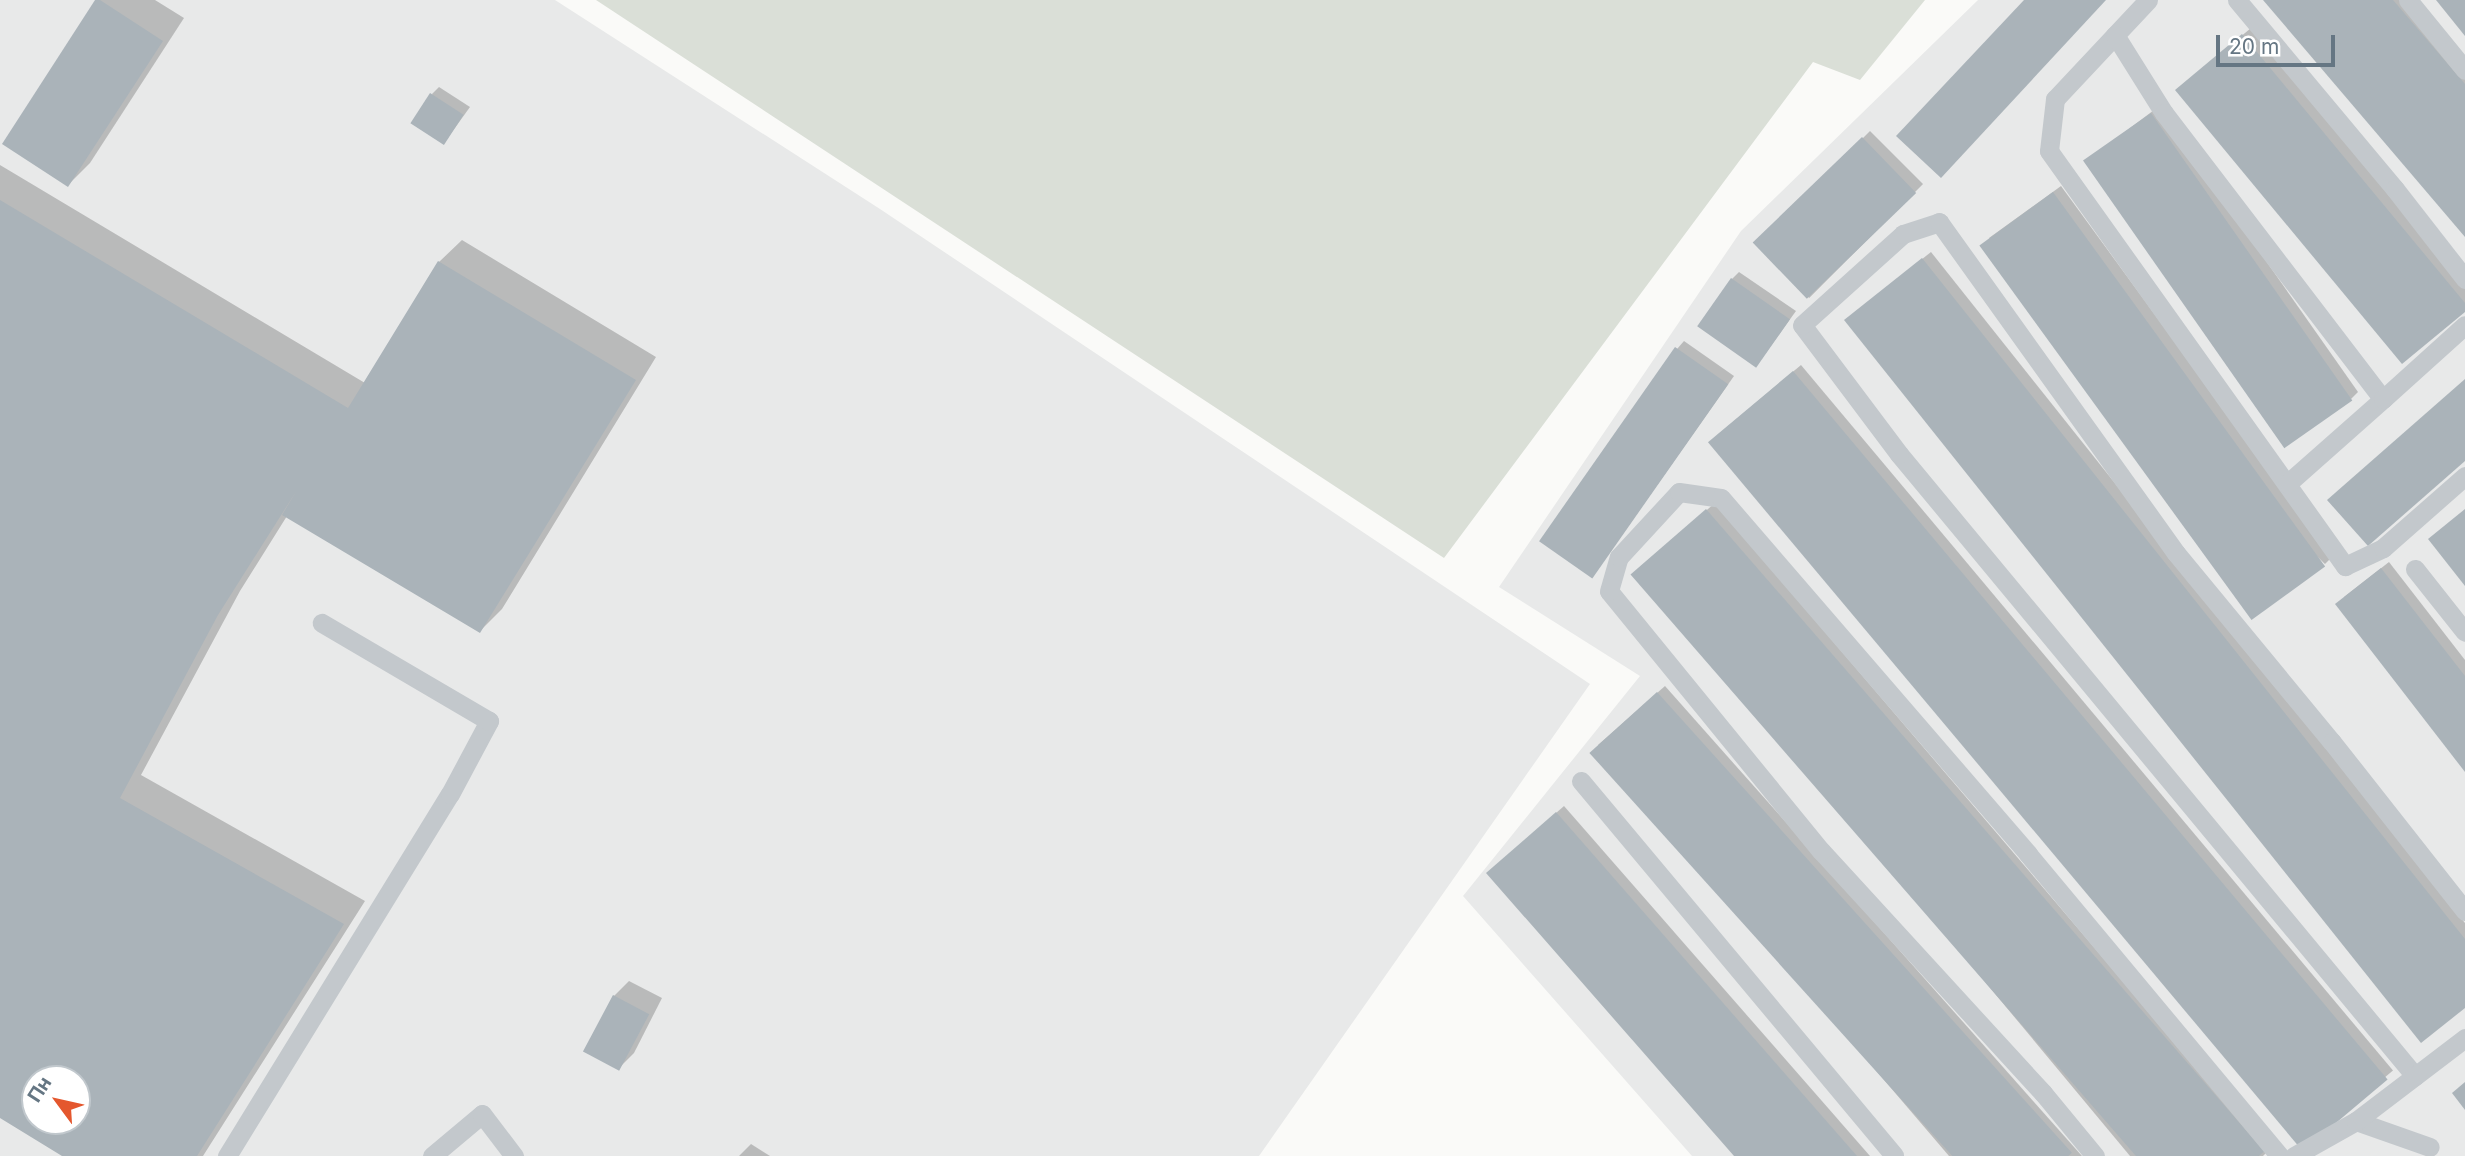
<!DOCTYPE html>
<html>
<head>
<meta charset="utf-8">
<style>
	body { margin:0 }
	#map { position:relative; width:2465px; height:1156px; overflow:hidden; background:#fafaf8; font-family:Inter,sans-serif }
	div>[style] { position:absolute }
	.built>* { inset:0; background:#e8e9e9 }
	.green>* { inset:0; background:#dadfd7 }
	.shadow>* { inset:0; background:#0003; transform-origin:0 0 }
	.building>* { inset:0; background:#aab3b9; transform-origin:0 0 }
	.lane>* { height:19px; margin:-9.5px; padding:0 9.5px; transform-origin:9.5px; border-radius:9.5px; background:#c3c8cc }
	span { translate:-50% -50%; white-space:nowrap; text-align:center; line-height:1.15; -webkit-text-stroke:7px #fff; paint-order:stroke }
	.north { position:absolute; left:21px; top:1065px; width:70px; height:70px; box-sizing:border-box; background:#fff; border:2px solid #c1c8cd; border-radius:50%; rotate:303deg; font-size:19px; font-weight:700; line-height:28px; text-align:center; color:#657683 }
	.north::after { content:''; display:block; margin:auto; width:24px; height:32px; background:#e4572e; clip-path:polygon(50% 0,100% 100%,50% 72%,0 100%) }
	.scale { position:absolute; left:2216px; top:35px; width:119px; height:32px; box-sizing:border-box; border:4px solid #657683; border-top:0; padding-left:9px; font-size:21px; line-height:24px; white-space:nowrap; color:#657683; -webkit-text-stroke:5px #fff; paint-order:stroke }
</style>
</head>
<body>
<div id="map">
	<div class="built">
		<i style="clip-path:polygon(evenodd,0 0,555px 0,880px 209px,1590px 684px,1259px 1156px,0 1156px,0 0,35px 1079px,77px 1079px,77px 1121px,35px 1121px,35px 1079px)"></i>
		<i style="clip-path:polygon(1978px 0,2465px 0,2465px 1156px,1692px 1156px,1463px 896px,1640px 676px,1499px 587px,1741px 231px)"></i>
	</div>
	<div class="green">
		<i style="clip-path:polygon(596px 0,1925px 0,1860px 80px,1813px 62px,1444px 558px)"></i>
	</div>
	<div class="shadow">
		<i style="clip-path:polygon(97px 0,155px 0,184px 18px,90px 163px,68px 185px)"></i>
		<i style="clip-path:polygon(2265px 0,2406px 0,2465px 69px,2465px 235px)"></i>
		<i style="clip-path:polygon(2251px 28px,2465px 287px,2465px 309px,2185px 83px)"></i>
		<i style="clip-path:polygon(439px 87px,470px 107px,444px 143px,432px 94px)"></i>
		<i style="clip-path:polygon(2158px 107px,2358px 392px,2351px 399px,2085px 162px)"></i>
		<i style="left:1870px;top:131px;width:75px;height:161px;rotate:45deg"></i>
		<i style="clip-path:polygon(evenodd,0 165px,365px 383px,439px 262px,462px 240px,656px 357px,502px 609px,480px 631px,287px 516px,240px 591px,141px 775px,365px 901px,203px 1156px,65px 1156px,0 1117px,0 165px,35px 1079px,77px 1079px,77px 1121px,35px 1121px,35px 1079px)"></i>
		<i style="clip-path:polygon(2061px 186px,2332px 557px,2325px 564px,1989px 238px)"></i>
		<i style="clip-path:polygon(1931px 252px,2465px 923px,2465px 1006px,1854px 313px)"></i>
		<i style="clip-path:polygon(1739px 272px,1796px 311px,1757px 365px,1732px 279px)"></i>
		<i style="clip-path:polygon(1684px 341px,1734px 376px,1593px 576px,1677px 349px)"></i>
		<i style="left:1801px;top:365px;width:921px;height:109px;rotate:50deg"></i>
		<i style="clip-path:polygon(1715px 503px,2268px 1151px,2263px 1156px,2130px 1156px,1640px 567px)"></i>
		<i style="clip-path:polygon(2389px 562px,2465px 660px,2465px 769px,2344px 597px)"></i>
		<i style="clip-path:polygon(1665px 686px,2082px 1156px,1949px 1156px,1598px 745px)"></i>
		<i style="clip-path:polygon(1564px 806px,1870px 1156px,1736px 1156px,1496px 866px)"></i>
		<i style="clip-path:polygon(629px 981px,662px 998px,634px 1053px,619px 1068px,614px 996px)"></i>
		<i style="clip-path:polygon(751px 1144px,770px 1156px,739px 1156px)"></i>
	</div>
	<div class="building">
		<i style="clip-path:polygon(95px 0,100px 0,163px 41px,68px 187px,2px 144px)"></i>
		<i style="clip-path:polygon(2024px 0,2106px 0,1941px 178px,1896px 136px)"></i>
		<i style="clip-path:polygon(2263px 0,2393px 0,2465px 84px,2465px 237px)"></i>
		<i style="clip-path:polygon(2436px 0,2465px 0,2465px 36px)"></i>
		<i style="clip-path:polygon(2242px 34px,2465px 303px,2465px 312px,2402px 364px,2175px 90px)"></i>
		<i style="left:430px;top:93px;width:40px;height:36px;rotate:33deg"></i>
		<i style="left:2151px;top:113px;width:351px;height:83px;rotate:55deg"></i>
		<i style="left:1862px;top:137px;width:78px;height:152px;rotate:46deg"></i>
		<i style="left:2053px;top:192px;width:463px;height:91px;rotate:54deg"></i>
		<i style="clip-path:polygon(evenodd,0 200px,348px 408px,438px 261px,636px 380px,480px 633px,282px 515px,297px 490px,218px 615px,120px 798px,344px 924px,197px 1156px,62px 1156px,0 1118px,0 200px,35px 1079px,77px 1079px,77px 1121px,35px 1121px,35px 1079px)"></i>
		<i style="clip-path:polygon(1922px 258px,2465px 939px,2465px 1008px,2421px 1043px,1844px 320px)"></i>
		<i style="left:1731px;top:278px;width:72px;height:59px;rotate:35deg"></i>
		<i style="left:1675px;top:347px;width:65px;height:237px;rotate:35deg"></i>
		<i style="left:1793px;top:371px;width:925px;height:111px;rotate:50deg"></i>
		<i style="clip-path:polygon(2465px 379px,2465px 461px,2368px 546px,2327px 500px)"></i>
		<i style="left:1706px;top:509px;width:851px;height:100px;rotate:49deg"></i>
		<i style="clip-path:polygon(2465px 509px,2465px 586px,2428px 539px)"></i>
		<i style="clip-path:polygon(2381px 568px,2465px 676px,2465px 772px,2335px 604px)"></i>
		<i style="left:1657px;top:692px;width:620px;height:91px;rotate:48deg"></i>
		<i style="clip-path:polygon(1556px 812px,1857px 1156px,1734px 1156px,1486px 873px)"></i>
		<i style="left:613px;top:995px;width:41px;height:64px;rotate:28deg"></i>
		<i style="clip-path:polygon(2465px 1082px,2465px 1110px,2452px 1093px)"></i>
	</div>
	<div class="lane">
		<i style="left:2148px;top:0;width:136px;rotate:133.2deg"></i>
		<i style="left:2055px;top:99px;width:52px;rotate:96.6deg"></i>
		<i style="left:2049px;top:151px;width:510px;rotate:54.5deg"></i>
		<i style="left:2345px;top:566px;width:42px;rotate:-25.3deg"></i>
		<i style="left:2383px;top:548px;width:109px;rotate:-41.3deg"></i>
		<i style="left:2237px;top:0;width:246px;rotate:50.1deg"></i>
		<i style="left:2395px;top:189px;width:114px;rotate:52.1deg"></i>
		<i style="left:2408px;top:0;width:90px;rotate:50.8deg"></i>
		<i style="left:2115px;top:35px;width:92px;rotate:57.9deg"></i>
		<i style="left:2164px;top:113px;width:360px;rotate:52.6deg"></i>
		<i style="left:2383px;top:399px;width:128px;rotate:138.5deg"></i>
		<i style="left:2383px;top:399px;width:110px;rotate:-42.1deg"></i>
		<i style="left:2415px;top:569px;width:80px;rotate:51.6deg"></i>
		<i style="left:1581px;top:781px;width:488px;rotate:50.1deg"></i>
		<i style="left:2415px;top:1076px;width:808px;rotate:-129.68deg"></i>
		<i style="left:1899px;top:454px;width:161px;rotate:-126.9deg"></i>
		<i style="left:1802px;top:325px;width:136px;rotate:-42deg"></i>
		<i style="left:1903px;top:234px;width:38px;rotate:-18deg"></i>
		<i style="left:1939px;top:222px;width:407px;rotate:54.4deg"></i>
		<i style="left:2176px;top:553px;width:245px;rotate:50.5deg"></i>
		<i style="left:2332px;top:742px;width:215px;rotate:51.8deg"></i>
		<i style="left:2356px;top:1121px;width:78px;rotate:19.4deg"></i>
		<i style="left:227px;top:1156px;width:425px;rotate:-58.4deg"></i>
		<i style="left:450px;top:794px;width:83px;rotate:-61.9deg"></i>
		<i style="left:489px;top:721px;width:194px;rotate:-149.6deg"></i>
		<i style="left:432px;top:1156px;width:65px;rotate:-40deg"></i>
		<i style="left:482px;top:1114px;width:53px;rotate:52.7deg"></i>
		<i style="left:2095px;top:1156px;width:82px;rotate:-129.5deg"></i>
		<i style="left:2043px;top:1093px;width:328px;rotate:-132.5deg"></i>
		<i style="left:1821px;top:851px;width:335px;rotate:-129.2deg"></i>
		<i style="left:1609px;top:591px;width:35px;rotate:-74deg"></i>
		<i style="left:1619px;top:557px;width:88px;rotate:-47.3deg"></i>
		<i style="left:1679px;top:492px;width:42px;rotate:8.1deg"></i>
		<i style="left:1721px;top:498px;width:470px;rotate:49.2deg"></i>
		<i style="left:2028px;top:854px;width:393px;rotate:50.2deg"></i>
		<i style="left:2294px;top:1156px;width:71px;rotate:-29.4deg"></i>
		<i style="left:2356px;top:1121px;width:137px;rotate:-37.3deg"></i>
	</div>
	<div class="north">Пн</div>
	<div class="scale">20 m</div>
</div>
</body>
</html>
